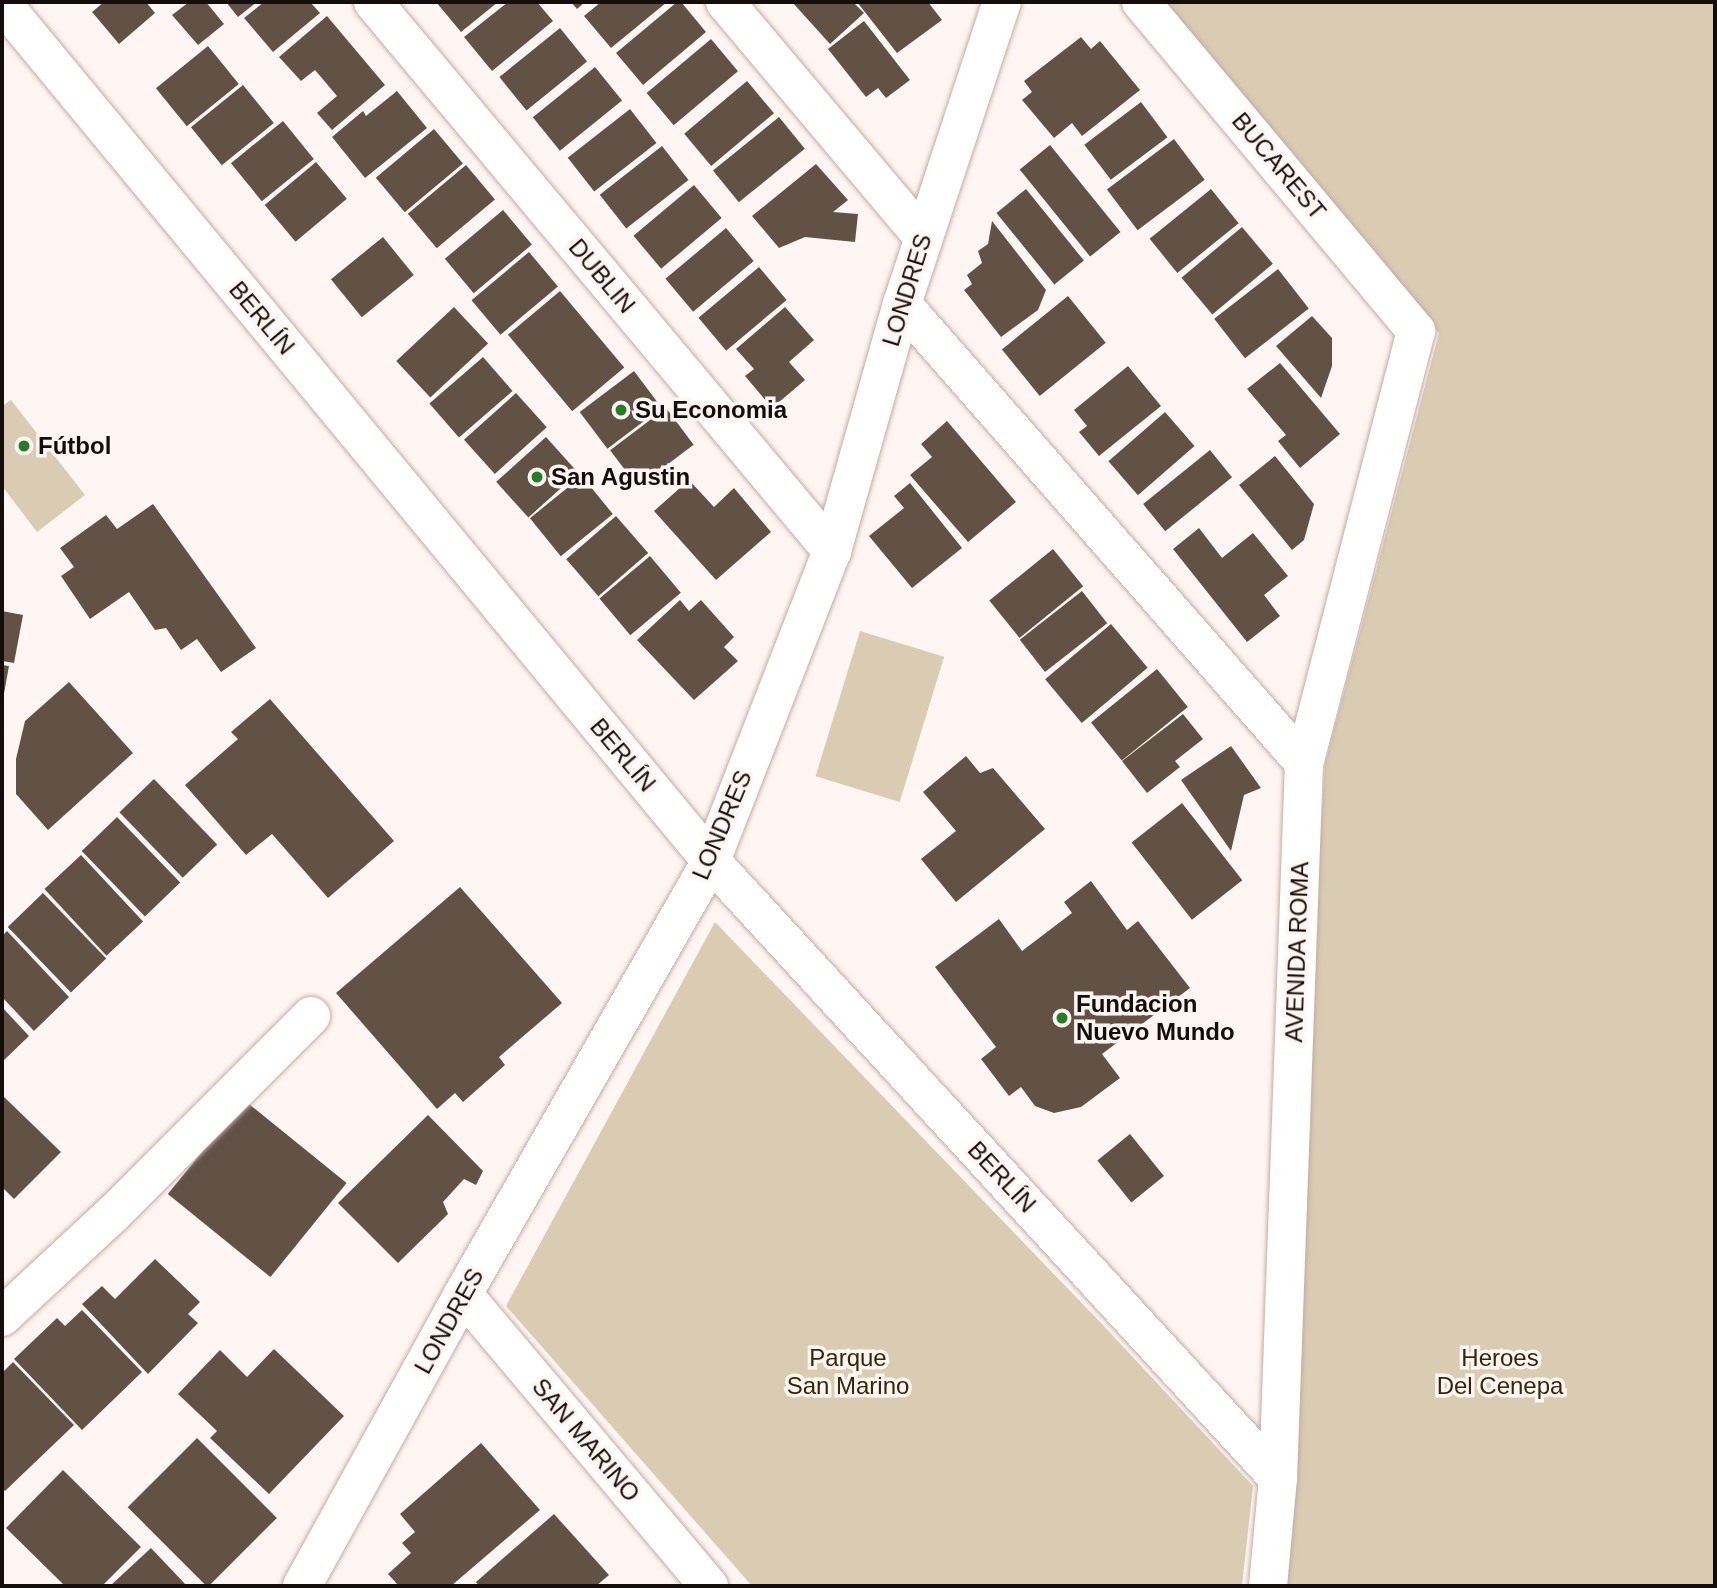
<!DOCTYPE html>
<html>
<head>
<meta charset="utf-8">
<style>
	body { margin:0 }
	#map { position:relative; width:1717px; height:1588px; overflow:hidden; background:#fff5f2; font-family:Arial,sans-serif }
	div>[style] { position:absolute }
	.green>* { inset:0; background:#dacbb3; transform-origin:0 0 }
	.building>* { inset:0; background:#625246; transform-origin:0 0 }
	.roads { filter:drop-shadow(0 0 2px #c3aba4) drop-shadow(0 0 2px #c3aba4) }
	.street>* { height:38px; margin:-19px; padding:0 19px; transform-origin:19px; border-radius:19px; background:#fff }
	.dots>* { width:19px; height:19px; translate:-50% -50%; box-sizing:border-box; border:4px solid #fff5f2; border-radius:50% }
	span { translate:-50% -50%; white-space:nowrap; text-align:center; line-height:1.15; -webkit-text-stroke:7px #fff5f2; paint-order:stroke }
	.street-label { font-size:24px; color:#150d0b }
	.poi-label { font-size:24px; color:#150d0b; font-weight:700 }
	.left { translate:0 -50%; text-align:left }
	.park-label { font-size:24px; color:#372606 }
	.frame { position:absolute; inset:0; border:4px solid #150d0b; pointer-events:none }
</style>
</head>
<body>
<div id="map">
	<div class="green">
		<i style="clip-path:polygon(1162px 2px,1715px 2px,1715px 1586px,1268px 1586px,1278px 1478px,1325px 764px,1439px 333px)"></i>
		<i style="clip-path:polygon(11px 400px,85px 495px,37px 532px,2px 486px,2px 406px)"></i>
		<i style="left:860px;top:631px;width:88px;height:152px;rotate:17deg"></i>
		<i style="clip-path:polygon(715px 922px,1100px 1322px,1253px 1486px,1242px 1586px,752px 1586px,506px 1306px)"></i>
	</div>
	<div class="building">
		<i style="clip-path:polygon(104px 2px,146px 2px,155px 13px,119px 44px,92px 12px)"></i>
		<i style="clip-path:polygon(189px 2px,206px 2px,224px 24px,198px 45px,172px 15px)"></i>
		<i style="clip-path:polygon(226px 2px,257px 2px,238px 17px)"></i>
		<i style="clip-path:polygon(264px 2px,310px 2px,320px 13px,273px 52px,244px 18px)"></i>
		<i style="clip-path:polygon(436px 2px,498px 2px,461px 32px)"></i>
		<i style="clip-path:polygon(508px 2px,537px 2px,553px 21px,492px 71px,464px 37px)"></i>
		<i style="clip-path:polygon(571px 2px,585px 2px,577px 9px)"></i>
		<i style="clip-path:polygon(601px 2px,667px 2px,611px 48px,584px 16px)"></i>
		<i style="clip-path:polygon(677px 2px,681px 2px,706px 32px,643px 85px,616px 53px)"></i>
		<i style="clip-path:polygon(792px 2px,853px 2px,864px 13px,830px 44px)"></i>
		<i style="clip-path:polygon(857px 2px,928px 2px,942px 20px,897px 53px)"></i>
		<i style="clip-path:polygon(327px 16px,385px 85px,332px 130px,317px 113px,337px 96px,315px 70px,301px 81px,279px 57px)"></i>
		<i style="clip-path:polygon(864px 21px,910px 80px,886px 98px,878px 88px,866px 97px,828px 49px)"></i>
		<i style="left:560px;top:28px;width:43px;height:78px;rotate:51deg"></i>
		<i style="clip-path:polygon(1081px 37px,1091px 49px,1100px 41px,1140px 90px,1082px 136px,1072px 123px,1054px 138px,1022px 100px,1032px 92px,1024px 81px)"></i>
		<i style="left:711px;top:39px;width:42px;height:84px;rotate:50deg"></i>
		<i style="left:208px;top:46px;width:49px;height:67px;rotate:51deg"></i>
		<i style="left:595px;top:67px;width:43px;height:80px;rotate:51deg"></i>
		<i style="left:747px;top:81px;width:42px;height:82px;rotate:50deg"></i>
		<i style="left:243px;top:85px;width:49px;height:67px;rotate:51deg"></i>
		<i style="clip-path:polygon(397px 91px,427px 128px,365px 178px,332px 137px,363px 111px,366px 116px)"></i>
		<i style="left:1141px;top:102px;width:44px;height:71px;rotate:53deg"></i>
		<i style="left:630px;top:109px;width:43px;height:79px;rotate:52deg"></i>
		<i style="left:779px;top:117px;width:41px;height:85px;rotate:51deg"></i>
		<i style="left:283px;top:121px;width:49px;height:67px;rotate:51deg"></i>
		<i style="left:434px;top:129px;width:45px;height:76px;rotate:50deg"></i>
		<i style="left:1174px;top:139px;width:51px;height:84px;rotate:53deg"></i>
		<i style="left:1050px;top:145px;width:112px;height:39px;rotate:51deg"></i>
		<i style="left:662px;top:146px;width:43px;height:79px;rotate:52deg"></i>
		<i style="left:316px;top:162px;width:48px;height:67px;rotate:50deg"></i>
		<i style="clip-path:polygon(816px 164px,848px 200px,833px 212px,858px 214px,855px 242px,805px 237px,779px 248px,752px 216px)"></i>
		<i style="left:466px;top:165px;width:45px;height:76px;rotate:50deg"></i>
		<i style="left:694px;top:185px;width:43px;height:79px;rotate:50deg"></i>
		<i style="left:1026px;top:189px;width:92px;height:38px;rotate:51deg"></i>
		<i style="left:1211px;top:189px;width:44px;height:79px;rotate:51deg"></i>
		<i style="left:503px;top:210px;width:45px;height:76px;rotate:50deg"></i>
		<i style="clip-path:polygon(992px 221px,1046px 290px,1038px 310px,1001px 337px,964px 290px,972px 284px,967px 275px,982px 263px,978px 251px,988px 244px)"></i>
		<i style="left:1242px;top:227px;width:48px;height:79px;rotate:50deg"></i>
		<i style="left:726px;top:228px;width:43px;height:79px;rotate:50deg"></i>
		<i style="left:383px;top:237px;width:49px;height:67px;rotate:51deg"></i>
		<i style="left:529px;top:252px;width:45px;height:75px;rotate:50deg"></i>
		<i style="left:759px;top:267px;width:43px;height:79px;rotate:50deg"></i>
		<i style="left:1278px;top:269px;width:50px;height:81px;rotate:52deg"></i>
		<i style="left:560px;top:291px;width:100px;height:68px;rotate:50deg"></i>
		<i style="left:1068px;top:296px;width:60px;height:85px;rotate:51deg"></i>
		<i style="left:454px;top:307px;width:50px;height:79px;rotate:47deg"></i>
		<i style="clip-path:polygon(785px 307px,814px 340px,789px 362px,805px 380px,772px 408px,745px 376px,754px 369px,736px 349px)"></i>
		<i style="clip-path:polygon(1312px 316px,1332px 338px,1332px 366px,1321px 398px,1276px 346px)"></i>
		<i style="left:483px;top:357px;width:45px;height:71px;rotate:49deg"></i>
		<i style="clip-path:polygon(1280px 363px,1340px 434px,1300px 468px,1278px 441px,1286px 435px,1247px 389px)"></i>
		<i style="clip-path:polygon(1128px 366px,1161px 406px,1099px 456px,1079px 432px,1087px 426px,1074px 410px)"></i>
		<i style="left:634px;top:371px;width:46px;height:68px;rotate:53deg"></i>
		<i style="left:516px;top:393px;width:46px;height:70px;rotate:48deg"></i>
		<i style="left:666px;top:408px;width:46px;height:70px;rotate:53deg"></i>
		<i style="left:1165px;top:412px;width:45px;height:75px;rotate:49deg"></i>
		<i style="clip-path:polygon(947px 421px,1016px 502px,968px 542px,910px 475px,932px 457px,921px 444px)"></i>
		<i style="left:546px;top:437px;width:48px;height:67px;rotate:48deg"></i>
		<i style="left:1210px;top:450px;width:35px;height:86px;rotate:51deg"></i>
		<i style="clip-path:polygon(1275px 456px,1314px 504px,1304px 540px,1292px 550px,1239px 485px)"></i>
		<i style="left:582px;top:476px;width:49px;height:67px;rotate:51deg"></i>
		<i style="clip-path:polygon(689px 480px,714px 507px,734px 488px,771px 532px,716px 580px,654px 511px)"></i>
		<i style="clip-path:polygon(910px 483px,962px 548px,912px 588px,869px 536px,904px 508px,894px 496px)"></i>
		<i style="clip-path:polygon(153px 504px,256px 648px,221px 672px,197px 639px,181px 650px,166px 628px,155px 630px,129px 592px,90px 619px,61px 576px,74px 567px,60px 548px,106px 515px,117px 529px)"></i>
		<i style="left:616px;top:516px;width:49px;height:66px;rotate:49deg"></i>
		<i style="clip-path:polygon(1199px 528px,1222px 558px,1253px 533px,1288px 576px,1264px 595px,1280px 616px,1247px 642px,1173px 549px)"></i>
		<i style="left:1053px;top:549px;width:48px;height:82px;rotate:51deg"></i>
		<i style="left:650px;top:556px;width:48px;height:66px;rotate:50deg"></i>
		<i style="left:1082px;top:591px;width:41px;height:79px;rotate:52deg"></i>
		<i style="clip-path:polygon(680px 600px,689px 611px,701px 600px,734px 637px,724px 647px,738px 661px,694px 700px,637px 640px)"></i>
		<i style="clip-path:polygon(2px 611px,23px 615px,14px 663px,2px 661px)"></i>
		<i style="left:1111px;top:624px;width:57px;height:86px;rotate:50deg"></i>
		<i style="clip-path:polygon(2px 665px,9px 666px,3px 699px,2px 699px)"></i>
		<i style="left:1157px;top:669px;width:49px;height:85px;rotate:51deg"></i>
		<i style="clip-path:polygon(69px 682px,133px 753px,48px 830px,16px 794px,16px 759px,25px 721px)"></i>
		<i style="clip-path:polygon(270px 699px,394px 841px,328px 898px,272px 834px,246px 855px,185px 785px,238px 739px,231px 732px)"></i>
		<i style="clip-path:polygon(1183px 714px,1203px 739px,1175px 761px,1180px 767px,1147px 793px,1122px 761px)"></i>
		<i style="clip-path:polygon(1231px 746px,1261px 788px,1244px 795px,1231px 851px,1181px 780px)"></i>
		<i style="clip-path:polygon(966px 756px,980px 773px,993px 768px,1045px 829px,956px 902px,921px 859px,956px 831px,923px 792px)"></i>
		<i style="left:154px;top:779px;width:91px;height:48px;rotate:46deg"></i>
		<i style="left:1182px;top:803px;width:98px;height:64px;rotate:52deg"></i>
		<i style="left:117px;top:817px;width:91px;height:49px;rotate:46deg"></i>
		<i style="left:81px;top:855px;width:91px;height:50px;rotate:47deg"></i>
		<i style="clip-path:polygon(1091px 881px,1127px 930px,1138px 921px,1190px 988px,1102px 1054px,1120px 1078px,1081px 1107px,1054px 1113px,1035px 1106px,1021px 1087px,1009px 1096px,981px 1059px,996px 1047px,935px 967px,999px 919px,1022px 951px,1072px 913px,1064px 902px)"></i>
		<i style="clip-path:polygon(460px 887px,562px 1003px,499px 1057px,505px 1065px,463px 1102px,455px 1093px,437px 1109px,336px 993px)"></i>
		<i style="left:43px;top:893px;width:91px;height:49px;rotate:46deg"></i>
		<i style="clip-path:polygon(7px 931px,69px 997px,34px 1031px,2px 997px,2px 936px)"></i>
		<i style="clip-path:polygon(2px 1007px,29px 1036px,2px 1062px)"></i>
		<i style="clip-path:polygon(2px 1095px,61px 1152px,14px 1199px,2px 1187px)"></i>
		<i style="left:244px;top:1100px;width:132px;height:121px;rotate:39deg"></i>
		<i style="clip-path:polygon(428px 1115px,483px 1171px,476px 1185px,464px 1179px,443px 1202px,448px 1214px,398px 1263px,338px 1203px)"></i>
		<i style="left:1130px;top:1134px;width:54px;height:42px;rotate:51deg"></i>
		<i style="clip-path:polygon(155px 1259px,200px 1302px,188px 1314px,198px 1323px,148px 1374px,82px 1304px,102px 1286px,115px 1299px)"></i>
		<i style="clip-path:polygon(82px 1310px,142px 1372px,82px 1430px,14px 1359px,57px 1318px,65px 1326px)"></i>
		<i style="clip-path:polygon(274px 1349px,344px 1416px,269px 1494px,210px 1438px,217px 1431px,178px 1394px,220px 1350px,247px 1377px)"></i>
		<i style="clip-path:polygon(13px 1362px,74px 1425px,5px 1491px,2px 1488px,2px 1373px)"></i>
		<i style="left:197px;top:1438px;width:113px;height:98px;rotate:45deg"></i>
		<i style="clip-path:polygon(481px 1443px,540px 1510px,451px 1586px,399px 1586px,388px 1574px,411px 1553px,402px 1543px,415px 1532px,400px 1514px)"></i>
		<i style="clip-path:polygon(63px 1470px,141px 1547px,102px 1586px,65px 1586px,6px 1528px)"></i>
		<i style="clip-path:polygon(554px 1514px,609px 1575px,596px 1586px,479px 1586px,476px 1582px)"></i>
		<i style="clip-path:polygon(151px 1548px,187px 1586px,110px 1586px)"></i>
	</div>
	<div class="roads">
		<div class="street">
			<i style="left:373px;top:2px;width:716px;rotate:50.1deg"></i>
			<i style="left:725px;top:2px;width:307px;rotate:49.9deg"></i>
			<i style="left:1141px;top:2px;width:429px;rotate:50.1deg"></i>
			<i style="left:1416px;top:331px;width:446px;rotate:104.5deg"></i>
			<i style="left:1304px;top:763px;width:715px;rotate:92.08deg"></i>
			<i style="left:1278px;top:1478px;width:108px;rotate:95.3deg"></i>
			<i style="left:2px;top:3px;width:1113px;rotate:50.43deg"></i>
			<i style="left:711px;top:861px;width:838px;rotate:47.42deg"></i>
			<i style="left:902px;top:304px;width:610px;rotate:48.79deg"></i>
			<i style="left:463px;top:1294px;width:382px;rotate:49.9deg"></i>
			<i style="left:2px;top:1317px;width:151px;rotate:-42.9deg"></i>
			<i style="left:113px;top:1214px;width:280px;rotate:-45deg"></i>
			<i style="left:302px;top:1586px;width:333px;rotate:-61.1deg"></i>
			<i style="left:463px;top:1294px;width:499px;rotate:-60.2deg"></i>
			<i style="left:711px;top:861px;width:333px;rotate:-68.7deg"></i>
			<i style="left:832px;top:551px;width:257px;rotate:-74.2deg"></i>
			<i style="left:902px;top:304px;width:318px;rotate:-71.7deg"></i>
		</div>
	</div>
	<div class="dots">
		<i style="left:621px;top:410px;background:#267c29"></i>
		<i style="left:24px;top:446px;background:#267c29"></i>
		<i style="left:537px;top:477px;background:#267c29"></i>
		<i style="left:1062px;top:1018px;background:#267c29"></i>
	</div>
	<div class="street-label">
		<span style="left:1279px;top:166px;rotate:50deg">BUCAREST</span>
		<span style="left:602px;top:276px;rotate:50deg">DUBLIN</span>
		<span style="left:907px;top:290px;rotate:-73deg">LONDRES</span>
		<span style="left:262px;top:318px;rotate:50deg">BERLÍN</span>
		<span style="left:623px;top:755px;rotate:50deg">BERLÍN</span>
		<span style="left:722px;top:825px;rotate:-67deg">LONDRES</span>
		<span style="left:1297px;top:952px;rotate:-88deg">AVENIDA ROMA</span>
		<span style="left:1002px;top:1177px;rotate:47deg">BERLÍN</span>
		<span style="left:449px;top:1321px;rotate:-61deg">LONDRES</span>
		<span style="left:586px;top:1440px;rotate:50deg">SAN MARINO</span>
	</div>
	<div class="poi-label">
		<span class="left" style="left:635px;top:410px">Su Economia</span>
		<span class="left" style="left:38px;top:446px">Fútbol</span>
		<span class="left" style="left:551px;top:477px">San Agustin</span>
		<span class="left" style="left:1076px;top:1018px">Fundacion<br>Nuevo Mundo</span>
	</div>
	<div class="park-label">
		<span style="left:848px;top:1372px">Parque<br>San Marino</span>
		<span style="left:1500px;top:1372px">Heroes<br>Del Cenepa</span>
	</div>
	<div class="frame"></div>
</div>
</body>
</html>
